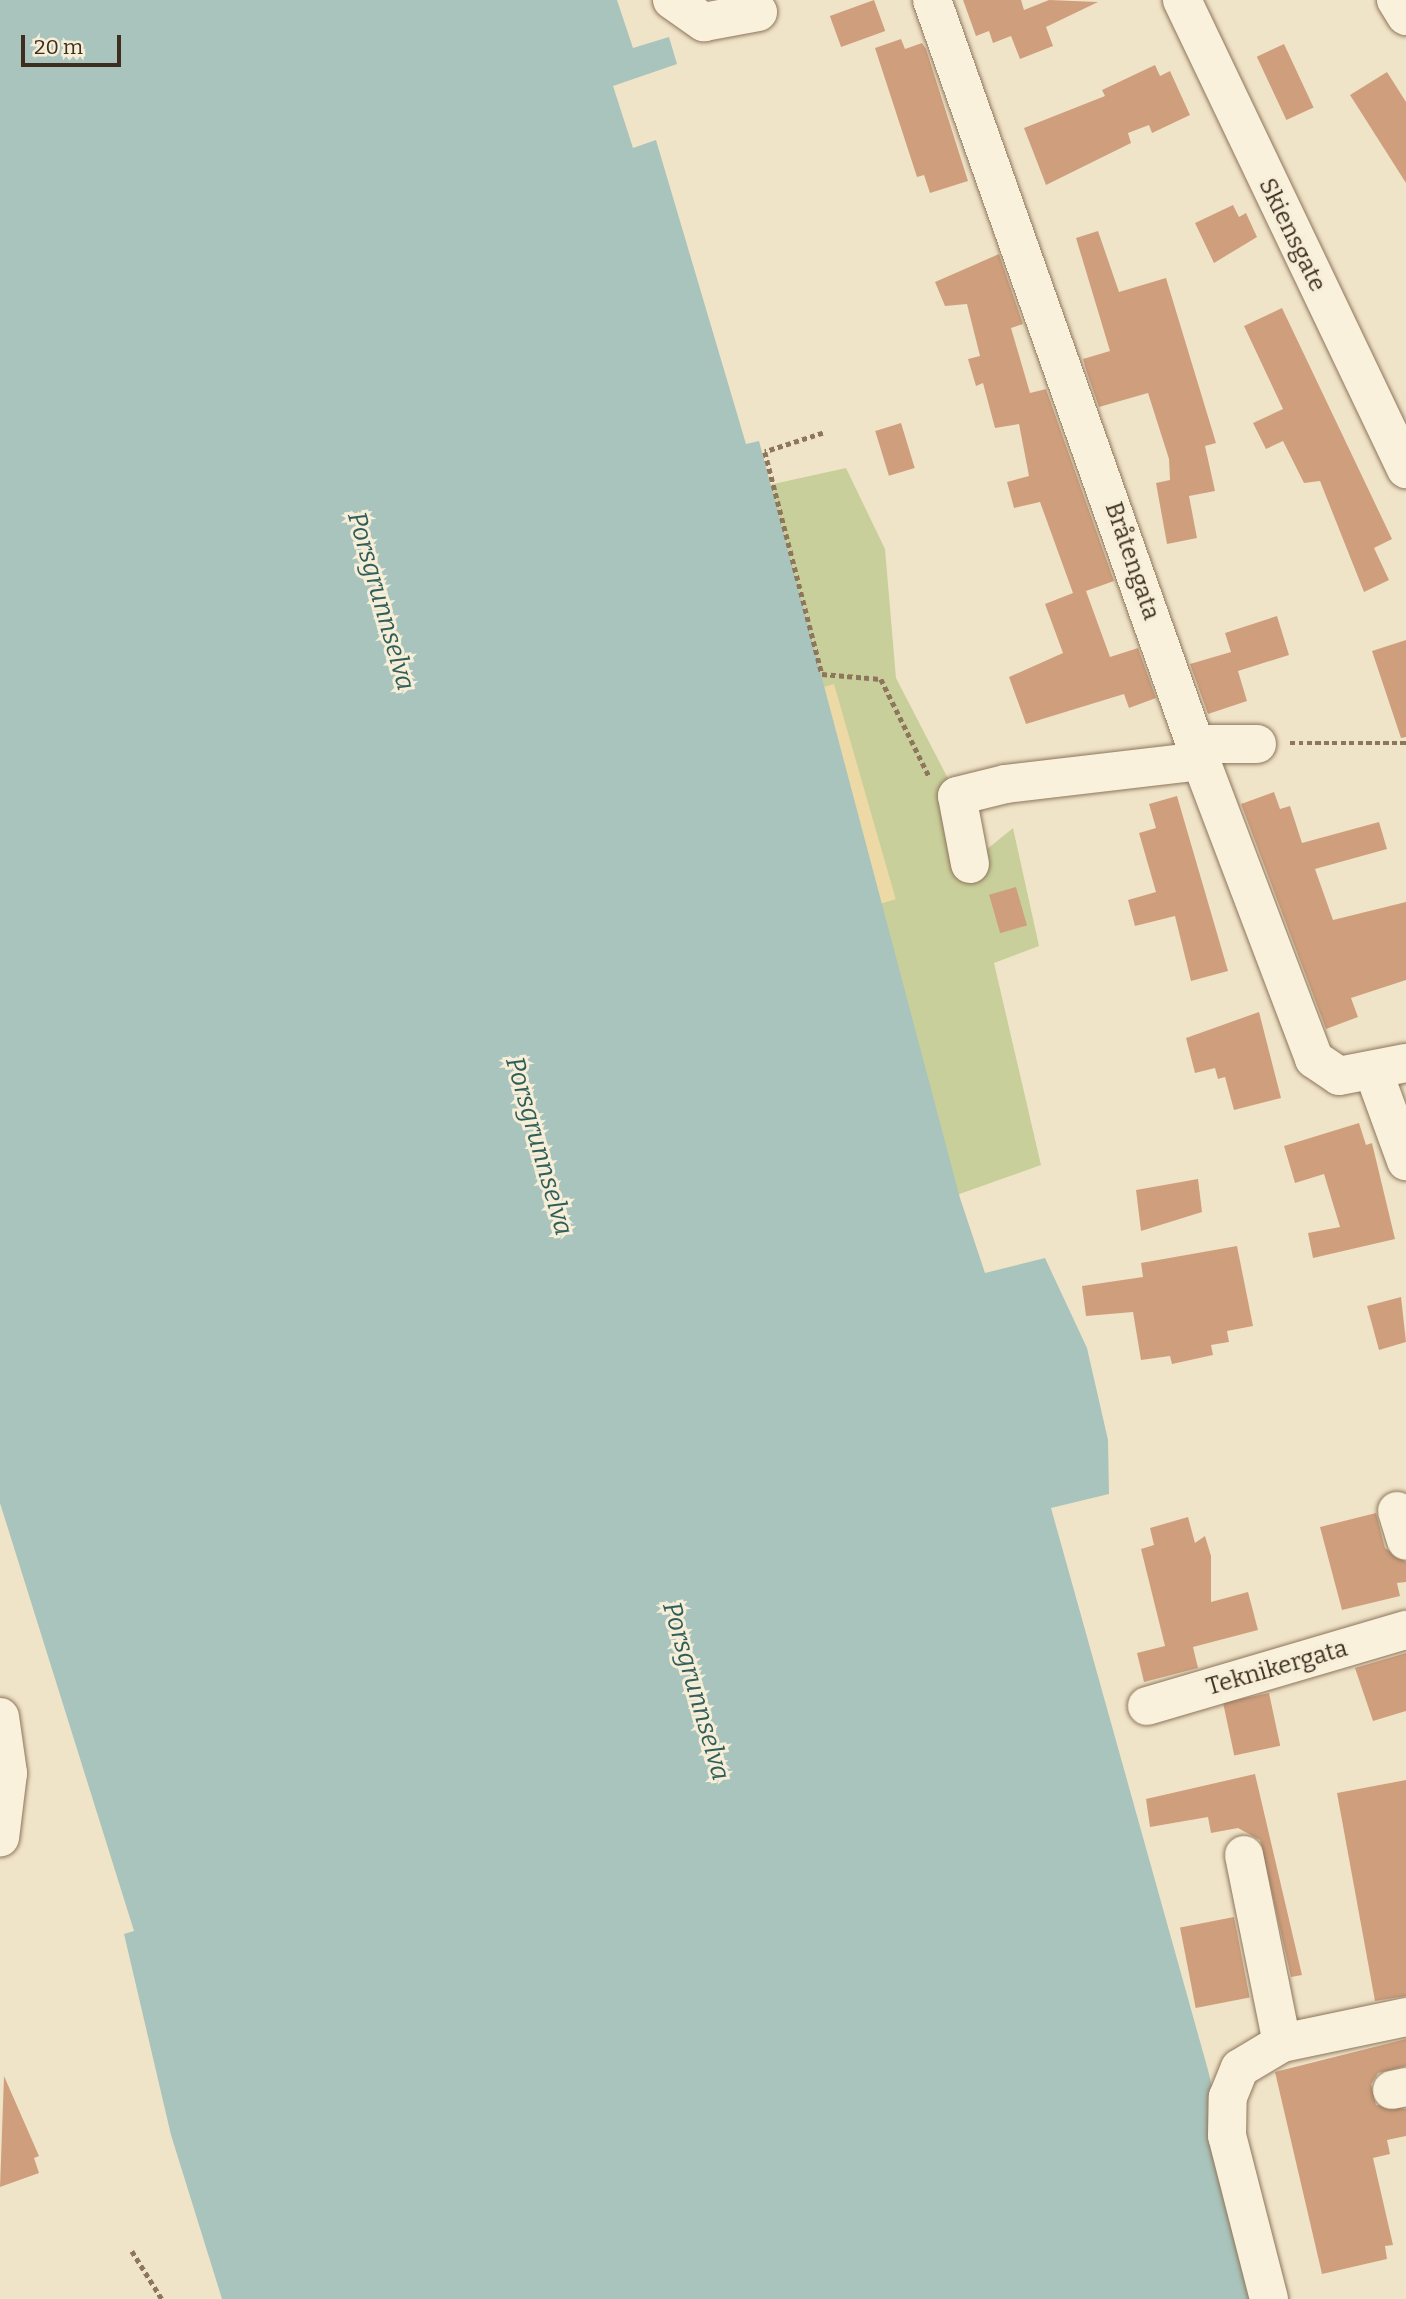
<!DOCTYPE html>
<html>
<head>
<meta charset="utf-8">
<style>
	body { margin:0 }
	#map { position:relative; width:1406px; height:2299px; overflow:hidden; background:#f0e4c8; font-family:Bitter,serif }
	div>[style] { position:absolute }
	.green>* { inset:0; background:#c9cf9b }
	.sand>* { inset:0; background:#ecd9a5; transform-origin:0 0 }
	.water>* { inset:0; background:#a9c4bc }
	.building>* { inset:0; background:#cf9f7d; transform-origin:0 0 }
	.path>* { height:4.5px; margin-top:-2.25px; transform-origin:0; background:repeating-linear-gradient(90deg,#8d765c 0 5px,transparent 0 8.5px) }
	.roads { filter:drop-shadow(0 0 2px #8d765c) drop-shadow(0 0 2px #8d765c) }
	.minor>* { height:38px; margin:-19px; padding:0 19px; transform-origin:19px; border-radius:19px; background:#faf1dc }
	span { translate:-50% -50%; white-space:nowrap; text-align:center; line-height:1.15; -webkit-text-stroke:6px #f7eed8; paint-order:stroke }
	.street-label { font-size:24px; color:#3d2e20 }
	.water-label { font-size:26px; color:#2f5d5a; font-style:italic }
	.scale { position:absolute; left:21px; top:35px; width:100px; height:32px; box-sizing:border-box; border:4px solid #3d2e20; border-top:0; padding-left:9px; font-size:21px; line-height:24px; white-space:nowrap; color:#3d2e20; -webkit-text-stroke:5px #f7eed8; paint-order:stroke }
</style>
</head>
<body>
<div id="map">
	<div class="green">
		<i style="clip-path:polygon(846px 468px,885px 549px,896px 678px,957px 796px,970px 863px,1013px 828px,1039px 946px,994px 963px,1041px 1165px,951px 1197px,751px 489px)"></i>
	</div>
	<div class="sand">
		<i style="left:834px;top:684px;width:224px;height:72px;rotate:74deg"></i>
	</div>
	<div class="water">
		<i style="clip-path:polygon(0 0,617px 0,633px 48px,669px 37px,677px 64px,613px 86px,633px 148px,656px 140px,746px 444px,759px 441px,960px 1198px,985px 1273px,1045px 1258px,1087px 1348px,1108px 1440px,1109px 1494px,1051px 1508px,1208px 2070px,1262px 2299px,222px 2299px,171px 2135px,124px 1934px,134px 1931px,0 1503px)"></i>
	</div>
	<div class="building">
		<i style="left:874px;top:0;width:33px;height:47px;rotate:70deg"></i>
		<i style="clip-path:polygon(963px 0,1021px 0,1024px 10px,1049px 0,1098px 2px,1046px 27px,1053px 46px,1020px 59px,1011px 36px,993px 43px,989px 31px,976px 36px)"></i>
		<i style="clip-path:polygon(901px 39px,905px 49px,922px 43px,926px 49px,968px 181px,930px 193px,924px 175px,917px 177px,875px 48px)"></i>
		<i style="left:1284px;top:44px;width:70px;height:30px;rotate:65deg"></i>
		<i style="clip-path:polygon(1155px 65px,1160px 76px,1170px 71px,1190px 115px,1152px 133px,1149px 125px,1128px 133px,1131px 143px,1046px 185px,1024px 128px,1105px 96px,1102px 90px)"></i>
		<i style="clip-path:polygon(1387px 72px,1406px 102px,1406px 183px,1350px 95px)"></i>
		<i style="clip-path:polygon(1233px 205px,1239px 217px,1246px 213px,1257px 237px,1214px 263px,1195px 223px)"></i>
		<i style="clip-path:polygon(1098px 231px,1119px 292px,1166px 278px,1216px 443px,1205px 446px,1215px 491px,1189px 496px,1197px 538px,1167px 544px,1156px 483px,1170px 480px,1169px 459px,1148px 393px,1099px 407px,1086px 370px,1083px 359px,1110px 351px,1076px 238px)"></i>
		<i style="clip-path:polygon(999px 254px,1023px 324px,1011px 328px,1030px 393px,1046px 389px,1114px 581px,1086px 591px,1110px 657px,1138px 648px,1156px 698px,1129px 708px,1124px 694px,1026px 724px,1009px 677px,1063px 653px,1045px 604px,1073px 593px,1040px 502px,1014px 508px,1007px 482px,1029px 476px,1019px 424px,995px 428px,983px 383px,976px 386px,968px 359px,980px 356px,967px 304px,945px 306px,935px 282px)"></i>
		<i style="clip-path:polygon(1282px 308px,1392px 539px,1374px 548px,1389px 580px,1364px 592px,1320px 481px,1304px 483px,1283px 441px,1266px 449px,1253px 423px,1283px 409px,1244px 326px)"></i>
		<i style="left:901px;top:423px;width:47px;height:27px;rotate:73deg"></i>
		<i style="clip-path:polygon(1277px 616px,1289px 655px,1238px 671px,1247px 701px,1208px 714px,1190px 664px,1231px 652px,1225px 633px)"></i>
		<i style="clip-path:polygon(1406px 640px,1406px 737px,1401px 738px,1372px 651px)"></i>
		<i style="clip-path:polygon(1274px 792px,1280px 809px,1290px 806px,1302px 843px,1379px 822px,1387px 849px,1315px 869px,1333px 920px,1406px 902px,1406px 980px,1351px 998px,1358px 1017px,1326px 1029px,1241px 804px)"></i>
		<i style="clip-path:polygon(1177px 796px,1228px 971px,1191px 981px,1175px 916px,1135px 926px,1128px 900px,1156px 892px,1139px 833px,1156px 828px,1149px 804px)"></i>
		<i style="left:1016px;top:887px;width:40px;height:28px;rotate:74deg"></i>
		<i style="clip-path:polygon(1259px 1012px,1281px 1098px,1234px 1110px,1225px 1077px,1218px 1079px,1215px 1068px,1195px 1073px,1186px 1038px)"></i>
		<i style="clip-path:polygon(1359px 1123px,1366px 1145px,1372px 1143px,1395px 1239px,1313px 1258px,1308px 1233px,1340px 1227px,1324px 1174px,1295px 1183px,1284px 1146px)"></i>
		<i style="clip-path:polygon(1198px 1179px,1202px 1212px,1141px 1231px,1136px 1190px)"></i>
		<i style="clip-path:polygon(1237px 1246px,1253px 1326px,1227px 1331px,1229px 1342px,1211px 1345px,1213px 1355px,1172px 1364px,1170px 1356px,1141px 1360px,1133px 1312px,1086px 1316px,1082px 1286px,1143px 1277px,1141px 1263px)"></i>
		<i style="clip-path:polygon(1401px 1297px,1406px 1342px,1379px 1350px,1367px 1306px)"></i>
		<i style="clip-path:polygon(1376px 1513px,1385px 1548px,1406px 1562px,1406px 1582px,1397px 1583px,1400px 1596px,1342px 1610px,1320px 1527px)"></i>
		<i style="clip-path:polygon(1188px 1517px,1195px 1543px,1205px 1536px,1211px 1556px,1211px 1602px,1248px 1592px,1258px 1630px,1193px 1647px,1198px 1668px,1144px 1682px,1137px 1653px,1165px 1646px,1141px 1549px,1154px 1545px,1150px 1528px)"></i>
		<i style="clip-path:polygon(1406px 1653px,1406px 1711px,1373px 1721px,1355px 1668px)"></i>
		<i style="left:1269px;top:1693px;width:54px;height:47px;rotate:78deg"></i>
		<i style="clip-path:polygon(1255px 1774px,1302px 1975px,1291px 1977px,1260px 1840px,1238px 1828px,1211px 1833px,1208px 1817px,1150px 1827px,1146px 1799px)"></i>
		<i style="clip-path:polygon(1406px 1780px,1406px 1996px,1375px 2001px,1337px 1793px)"></i>
		<i style="left:1234px;top:1917px;width:82px;height:55px;rotate:79deg"></i>
		<i style="clip-path:polygon(1406px 2039px,1406px 2066px,1378px 2073px,1371px 2084px,1376px 2105px,1406px 2109px,1406px 2136px,1387px 2140px,1390px 2154px,1373px 2158px,1393px 2245px,1385px 2246px,1387px 2259px,1322px 2274px,1275px 2072px)"></i>
		<i style="clip-path:polygon(4px 2076px,39px 2156px,34px 2158px,39px 2173px,0 2187px)"></i>
	</div>
	<div class="path">
		<i style="left:823px;top:433px;width:61px;rotate:161.9deg"></i>
		<i style="left:765px;top:452px;width:229px;rotate:75.6deg"></i>
		<i style="left:822px;top:674px;width:59px;rotate:4.8deg"></i>
		<i style="left:881px;top:679px;width:110px;rotate:63.7deg"></i>
		<i style="left:1290px;top:743px;width:116px"></i>
		<i style="left:132px;top:2251px;width:57px;rotate:58deg"></i>
	</div>
	<div class="roads">
		<div class="minor">
			<i style="left:672px;top:0;width:39px;rotate:35deg"></i>
			<i style="left:704px;top:22px;width:55px;rotate:-10.5deg"></i>
			<i style="left:932px;top:0;width:807px;rotate:70.53deg"></i>
			<i style="left:1201px;top:761px;width:319px;rotate:69.2deg"></i>
			<i style="left:1314px;top:1059px;width:30px;rotate:34deg"></i>
			<i style="left:1339px;top:1076px;width:68px;rotate:-11deg"></i>
			<i style="left:1182px;top:0;width:520px;rotate:64.47deg"></i>
			<i style="left:1396px;top:0;width:19px;rotate:58deg"></i>
			<i style="left:1195px;top:744px;width:62px"></i>
			<i style="left:970px;top:864px;width:69px;rotate:-100.8deg"></i>
			<i style="left:957px;top:796px;width:50px;rotate:-13.8deg"></i>
			<i style="left:1006px;top:784px;width:196px;rotate:-6.7deg"></i>
			<i style="left:1374px;top:1073px;width:94px;rotate:70deg"></i>
			<i style="left:1397px;top:1511px;width:31px;rotate:73deg"></i>
			<i style="left:1147px;top:1706px;width:270px;rotate:-16.4deg"></i>
			<i style="left:0;top:1717px;width:57px;rotate:81.9deg"></i>
			<i style="left:8px;top:1773px;width:65px;rotate:97deg"></i>
			<i style="left:1244px;top:1855px;width:192px;rotate:78.6deg"></i>
			<i style="left:1392px;top:2090px;width:14px;rotate:-12deg"></i>
			<i style="left:1269px;top:2299px;width:168px;rotate:-104.4deg"></i>
			<i style="left:1227px;top:2136px;width:39px;rotate:-89deg"></i>
			<i style="left:1228px;top:2097px;width:31px;rotate:-68deg"></i>
			<i style="left:1240px;top:2068px;width:49px;rotate:-30.8deg"></i>
			<i style="left:1282px;top:2043px;width:127px;rotate:-11.8deg"></i>
		</div>
	</div>
	<div class="street-label">
		<span style="left:1292px;top:235px;rotate:64deg">Skiensgate</span>
		<span style="left:1132px;top:561px;rotate:71deg">Bråtengata</span>
		<span style="left:1277px;top:1668px;rotate:-16deg">Teknikergata</span>
	</div>
	<div class="water-label">
		<span style="left:381px;top:601px;rotate:74deg">Porsgrunnselva</span>
		<span style="left:539px;top:1146px;rotate:74deg">Porsgrunnselva</span>
		<span style="left:696px;top:1691px;rotate:74deg">Porsgrunnselva</span>
	</div>
	<div class="scale">20 m</div>
</div>
</body>
</html>
